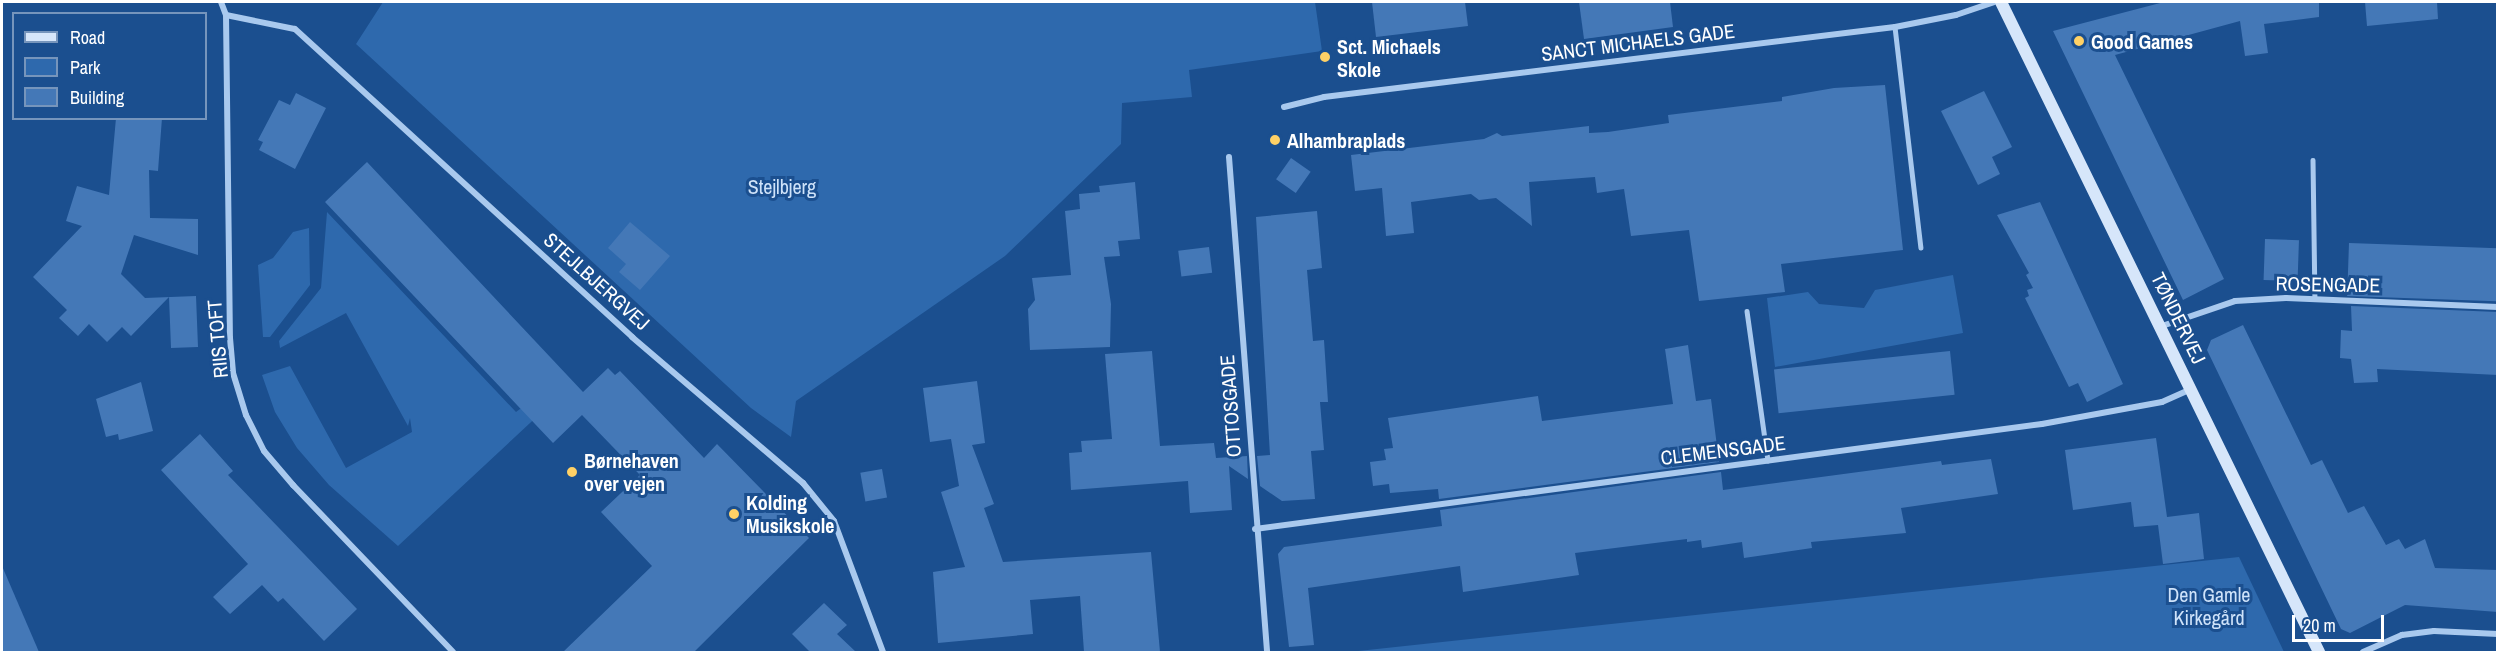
<!DOCTYPE html>
<html>
<head>
<meta charset="utf-8">
<style>
	body { margin:0 }
	#map { position:relative; width:2499px; height:654px; overflow:hidden; background:#1b4f8f; font-family:"Archivo Narrow",sans-serif }
	div>[style] { position:absolute }
	.green>* { inset:0; background:#2e69ad }
	.building>* { inset:0; background:#4478b7; transform-origin:0 0 }
	.service>* { height:4.5px; margin:-2.25px; padding:0 2.25px; transform-origin:2.25px; border-radius:2.25px; background:#a9c9ee }
	.minor>* { height:6px; margin:-3px; padding:0 3px; transform-origin:3px; border-radius:3px; background:#a9c9ee }
	.secondary>* { height:12px; margin:-6px; padding:0 6px; transform-origin:6px; border-radius:6px; background:#d6e6fa }
	.dots>* { width:16px; height:16px; translate:-50% -50%; box-sizing:border-box; border:3px solid #1b4f8f; border-radius:50% }
	span { translate:-50% -50%; white-space:nowrap; text-align:center; line-height:1.15; -webkit-text-stroke:6px #1b4f8f; paint-order:stroke }
	.poi-label { font-size:20px; color:#fff; font-weight:700 }
	.left { translate:0 -50%; text-align:left }
	.street-label { font-size:20px; color:#fff }
	.park-label { font-size:20px; color:#cfe3fa }
	.frame { position:absolute; inset:0; border:3px solid #fff; pointer-events:none }
	.legend { position:absolute; left:12px; top:12px; width:195px; height:108px; box-sizing:border-box; background:#1b4f8f; border:2px solid #7695bc; margin:0; padding:8px 10px; list-style:none; font-size:18px; color:#fff }
	.legend li { display:flex; align-items:center; gap:12px; height:30px }
	.legend b { width:30px; border:2px solid #7695bc }
	.scale { position:absolute; left:2292px; top:615px; width:92px; height:27px; box-sizing:border-box; border:3px solid #fff; border-top:0; padding-left:8px; font-size:18px; line-height:21px; white-space:nowrap; color:#fff; -webkit-text-stroke:4px #1b4f8f; paint-order:stroke }
</style>
</head>
<body>
<div id="map">
	<div class="green">
		<i style="clip-path:polygon(383px 2px,1315px 2px,1322px 51px,1189px 70px,1192px 97px,1122px 103px,1121px 144px,1005px 256px,796px 401px,791px 437px,751px 408px,356px 44px)"></i>
		<i style="clip-path:polygon(327px 212px,516px 412px,548px 388px,559px 396px,398px 546px,329px 485px,297px 448px,275px 412px,262px 375px,290px 366px,346px 468px,412px 432px,410px 418px,408px 426px,346px 313px,280px 348px,279px 341px,321px 288px)"></i>
		<i style="clip-path:polygon(309px 228px,310px 285px,270px 337px,263px 337px,258px 265px,273px 258px,293px 232px)"></i>
		<i style="clip-path:polygon(1953px 275px,1963px 333px,1775px 367px,1767px 298px,1808px 292px,1819px 304px,1864px 308px,1875px 290px)"></i>
		<i style="clip-path:polygon(2239px 557px,2284px 652px,1349px 652px)"></i>
	</div>
	<div class="building">
		<i style="clip-path:polygon(1372px 2px,1465px 2px,1468px 26px,1376px 37px)"></i>
		<i style="clip-path:polygon(1579px 2px,1670px 2px,1673px 27px,1584px 39px)"></i>
		<i style="clip-path:polygon(2164px 2px,2319px 2px,2319px 17px,2264px 24px,2268px 53px,2245px 56px,2240px 21px,2115px 55px,2224px 279px,2183px 300px,2053px 31px)"></i>
		<i style="clip-path:polygon(2365px 2px,2437px 2px,2438px 19px,2367px 26px)"></i>
		<i style="clip-path:polygon(1885px 85px,1903px 250px,1781px 264px,1785px 292px,1699px 301px,1689px 230px,1631px 236px,1624px 189px,1597px 193px,1595px 177px,1529px 182px,1532px 226px,1496px 198px,1479px 200px,1471px 194px,1411px 202px,1414px 233px,1386px 236px,1382px 188px,1355px 191px,1351px 155px,1484px 139px,1497px 133px,1502px 136px,1589px 126px,1589px 133px,1608px 132px,1669px 123px,1668px 115px,1782px 101px,1782px 97px,1834px 88px)"></i>
		<i style="clip-path:polygon(1984px 91px,2012px 147px,1992px 157px,2000px 174px,1978px 185px,1941px 111px)"></i>
		<i style="clip-path:polygon(296px 93px,326px 108px,295px 169px,259px 150px,263px 142px,258px 140px,279px 100px,290px 105px)"></i>
		<i style="clip-path:polygon(116px 118px,162px 118px,158px 171px,149px 170px,150px 218px,198px 219px,198px 255px,134px 235px,121px 274px,145px 298px,196px 296px,198px 347px,171px 348px,169px 297px,131px 336px,122px 327px,107px 342px,89px 324px,78px 336px,59px 318px,67px 310px,33px 277px,82px 226px,66px 221px,77px 186px,109px 195px)"></i>
		<i style="left:1291px;top:158px;width:24px;height:26px;rotate:35deg"></i>
		<i style="clip-path:polygon(367px 162px,583px 392px,608px 368px,615px 375px,620px 371px,704px 458px,717px 444px,809px 538px,694px 652px,563px 652px,652px 566px,601px 512px,640px 475px,582px 415px,553px 443px,325px 202px)"></i>
		<i style="clip-path:polygon(1135px 182px,1140px 239px,1118px 241px,1120px 256px,1104px 257px,1111px 304px,1110px 347px,1030px 350px,1028px 309px,1035px 300px,1032px 278px,1071px 275px,1065px 211px,1080px 209px,1079px 194px,1100px 192px,1099px 186px)"></i>
		<i style="clip-path:polygon(2040px 202px,2123px 384px,2087px 402px,2078px 383px,2069px 387px,2025px 298px,2029px 296px,2027px 290px,2033px 288px,2026px 275px,2029px 273px,1997px 215px)"></i>
		<i style="clip-path:polygon(1317px 211px,1322px 268px,1307px 270px,1313px 341px,1324px 340px,1328px 402px,1320px 402px,1324px 450px,1311px 451px,1315px 499px,1282px 501px,1260px 486px,1257px 456px,1270px 455px,1256px 217px)"></i>
		<i style="clip-path:polygon(630px 222px,670px 256px,640px 290px,619px 272px,626px 264px,608px 248px)"></i>
		<i style="left:2265px;top:239px;width:34px;height:41px;rotate:2deg"></i>
		<i style="left:2349px;top:243px;width:149px;height:53px;rotate:2deg"></i>
		<i style="left:1209px;top:247px;width:26px;height:31px;rotate:83deg"></i>
		<i style="clip-path:polygon(2351px 306px,2498px 312px,2498px 375px,2377px 369px,2378px 382px,2354px 383px,2351px 359px,2340px 358px,2341px 330px,2352px 331px)"></i>
		<i style="clip-path:polygon(2243px 325px,2311px 465px,2322px 460px,2348px 513px,2364px 506px,2386px 545px,2399px 539px,2405px 549px,2425px 539px,2435px 568px,2498px 570px,2498px 612px,2405px 605px,2350px 633px,2341px 629px,2207px 350px,2211px 340px)"></i>
		<i style="clip-path:polygon(1688px 345px,1696px 401px,1711px 399px,1719px 462px,1439px 499px,1438px 489px,1390px 493px,1389px 484px,1373px 486px,1370px 462px,1386px 460px,1384px 449px,1393px 448px,1388px 418px,1538px 396px,1542px 421px,1673px 404px,1665px 349px)"></i>
		<i style="clip-path:polygon(1152px 351px,1160px 446px,1214px 443px,1216px 458px,1247px 456px,1248px 479px,1229px 466px,1232px 510px,1190px 513px,1188px 481px,1071px 490px,1069px 453px,1082px 452px,1081px 441px,1112px 439px,1105px 354px)"></i>
		<i style="left:1950px;top:351px;width:44px;height:177px;rotate:84deg"></i>
		<i style="clip-path:polygon(977px 381px,985px 443px,972px 445px,994px 504px,984px 508px,1003px 562px,1151px 552px,1160px 652px,1084px 652px,1080px 596px,1030px 600px,1033px 634px,938px 643px,933px 572px,965px 567px,941px 492px,959px 486px,951px 439px,930px 442px,923px 388px)"></i>
		<i style="clip-path:polygon(141px 382px,153px 431px,119px 440px,118px 434px,106px 437px,96px 399px)"></i>
		<i style="clip-path:polygon(200px 434px,233px 471px,228px 475px,357px 609px,324px 641px,283px 598px,278px 602px,262px 585px,230px 614px,213px 597px,248px 564px,161px 470px)"></i>
		<i style="clip-path:polygon(2156px 438px,2167px 517px,2199px 513px,2204px 559px,2163px 564px,2158px 525px,2134px 527px,2131px 502px,2073px 510px,2065px 450px)"></i>
		<i style="clip-path:polygon(1991px 459px,1998px 494px,1901px 508px,1906px 533px,1811px 542px,1812px 548px,1744px 558px,1742px 542px,1702px 548px,1701px 540px,1687px 542px,1687px 539px,1575px 553px,1579px 575px,1463px 592px,1460px 566px,1308px 588px,1314px 645px,1289px 647px,1278px 554px,1284px 547px,1442px 526px,1440px 510px,1721px 472px,1723px 490px,1941px 461px,1942px 465px)"></i>
		<i style="left:882px;top:469px;width:29px;height:22px;rotate:80deg"></i>
		<i style="clip-path:polygon(2px 566px,39px 652px,2px 652px)"></i>
		<i style="clip-path:polygon(824px 603px,847px 625px,837px 634px,856px 652px,810px 652px,792px 634px)"></i>
	</div>
	<div class="service">
		<i style="left:1895px;top:27px;width:222px;rotate:83.3deg"></i>
		<i style="left:2313px;top:160px;width:139px;rotate:89.2deg"></i>
		<i style="left:1747px;top:311px;width:151px;rotate:82deg"></i>
	</div>
	<div class="minor">
		<i style="left:221px;top:2px;width:14px;rotate:69deg"></i>
		<i style="left:226px;top:15px;width:323px;rotate:89.3deg"></i>
		<i style="left:230px;top:338px;width:35px;rotate:85deg"></i>
		<i style="left:233px;top:373px;width:44px;rotate:72.8deg"></i>
		<i style="left:246px;top:415px;width:40px;rotate:63.4deg"></i>
		<i style="left:264px;top:451px;width:45px;rotate:49.5deg"></i>
		<i style="left:293px;top:485px;width:231px;rotate:46.2deg"></i>
		<i style="left:226px;top:15px;width:70px;rotate:11.5deg"></i>
		<i style="left:295px;top:29px;width:457px;rotate:42.4deg"></i>
		<i style="left:632px;top:337px;width:225px;rotate:40.5deg"></i>
		<i style="left:803px;top:483px;width:49px;rotate:50.8deg"></i>
		<i style="left:834px;top:521px;width:140px;rotate:69.5deg"></i>
		<i style="left:1284px;top:107px;width:41px;rotate:-14deg"></i>
		<i style="left:1324px;top:97px;width:575px;rotate:-6.99deg"></i>
		<i style="left:1895px;top:27px;width:62px;rotate:-11.1deg"></i>
		<i style="left:1956px;top:15px;width:40px;rotate:-18.9deg"></i>
		<i style="left:1229px;top:157px;width:496px;rotate:85.6deg"></i>
		<i style="left:2162px;top:326px;width:77px;rotate:-18.9deg"></i>
		<i style="left:2235px;top:301px;width:51px;rotate:-3.4deg"></i>
		<i style="left:2286px;top:298px;width:212px;rotate:2.4deg"></i>
		<i style="left:1255px;top:529px;width:794px;rotate:-7.6deg"></i>
		<i style="left:2042px;top:424px;width:122px;rotate:-10.4deg"></i>
		<i style="left:2162px;top:402px;width:32px;rotate:-24deg"></i>
		<i style="left:2363px;top:652px;width:43px;rotate:-23.6deg"></i>
		<i style="left:2402px;top:635px;width:32px;rotate:-7deg"></i>
		<i style="left:2434px;top:631px;width:64px;rotate:2.7deg"></i>
	</div>
	<div class="secondary">
		<i style="left:2001px;top:2px;width:724px;rotate:63.93deg"></i>
	</div>
	<div class="dots">
		<i style="left:2079px;top:41px;background:#ffd166"></i>
		<i style="left:1325px;top:57px;background:#ffd166"></i>
		<i style="left:1275px;top:140px;background:#ffd166"></i>
		<i style="left:572px;top:472px;background:#ffd166"></i>
		<i style="left:734px;top:514px;background:#ffd166"></i>
	</div>
	<div class="poi-label">
		<span class="left" style="left:2091px;top:41px">Good Games</span>
		<span class="left" style="left:1337px;top:58px">Sct. Michaels<br>Skole</span>
		<span class="left" style="left:1287px;top:140px">Alhambraplads</span>
		<span class="left" style="left:584px;top:472px">Børnehaven<br>over vejen</span>
		<span class="left" style="left:746px;top:514px">Kolding<br>Musikskole</span>
	</div>
	<div class="street-label">
		<span style="left:1638px;top:42px;rotate:-7deg">SANCT MICHAELS GADE</span>
		<span style="left:597px;top:281px;rotate:42deg">STEJLBJERGVEJ</span>
		<span style="left:2328px;top:284px;rotate:1deg">ROSENGADE</span>
		<span style="left:2179px;top:318px;rotate:64deg">TØNDERVEJ</span>
		<span style="left:217px;top:339px;rotate:-95deg">RIIS TOFT</span>
		<span style="left:1230px;top:406px;rotate:-94deg">OTTOSGADE</span>
		<span style="left:1723px;top:450px;rotate:-7deg">CLEMENSGADE</span>
	</div>
	<div class="park-label">
		<span style="left:782px;top:186px">Stejlbjerg</span>
		<span style="left:2209px;top:606px">Den Gamle<br>Kirkegård</span>
	</div>
	<div class="frame"></div>
	<ul class="legend">
	<li><b style="height:8px;background:#d6e6fa"></b>Road</li>
	<li><b style="height:16px;background:#2e69ad"></b>Park</li>
	<li><b style="height:16px;background:#4478b7"></b>Building</li>
	</ul>
	<div class="scale">20 m</div>
</div>
</body>
</html>
